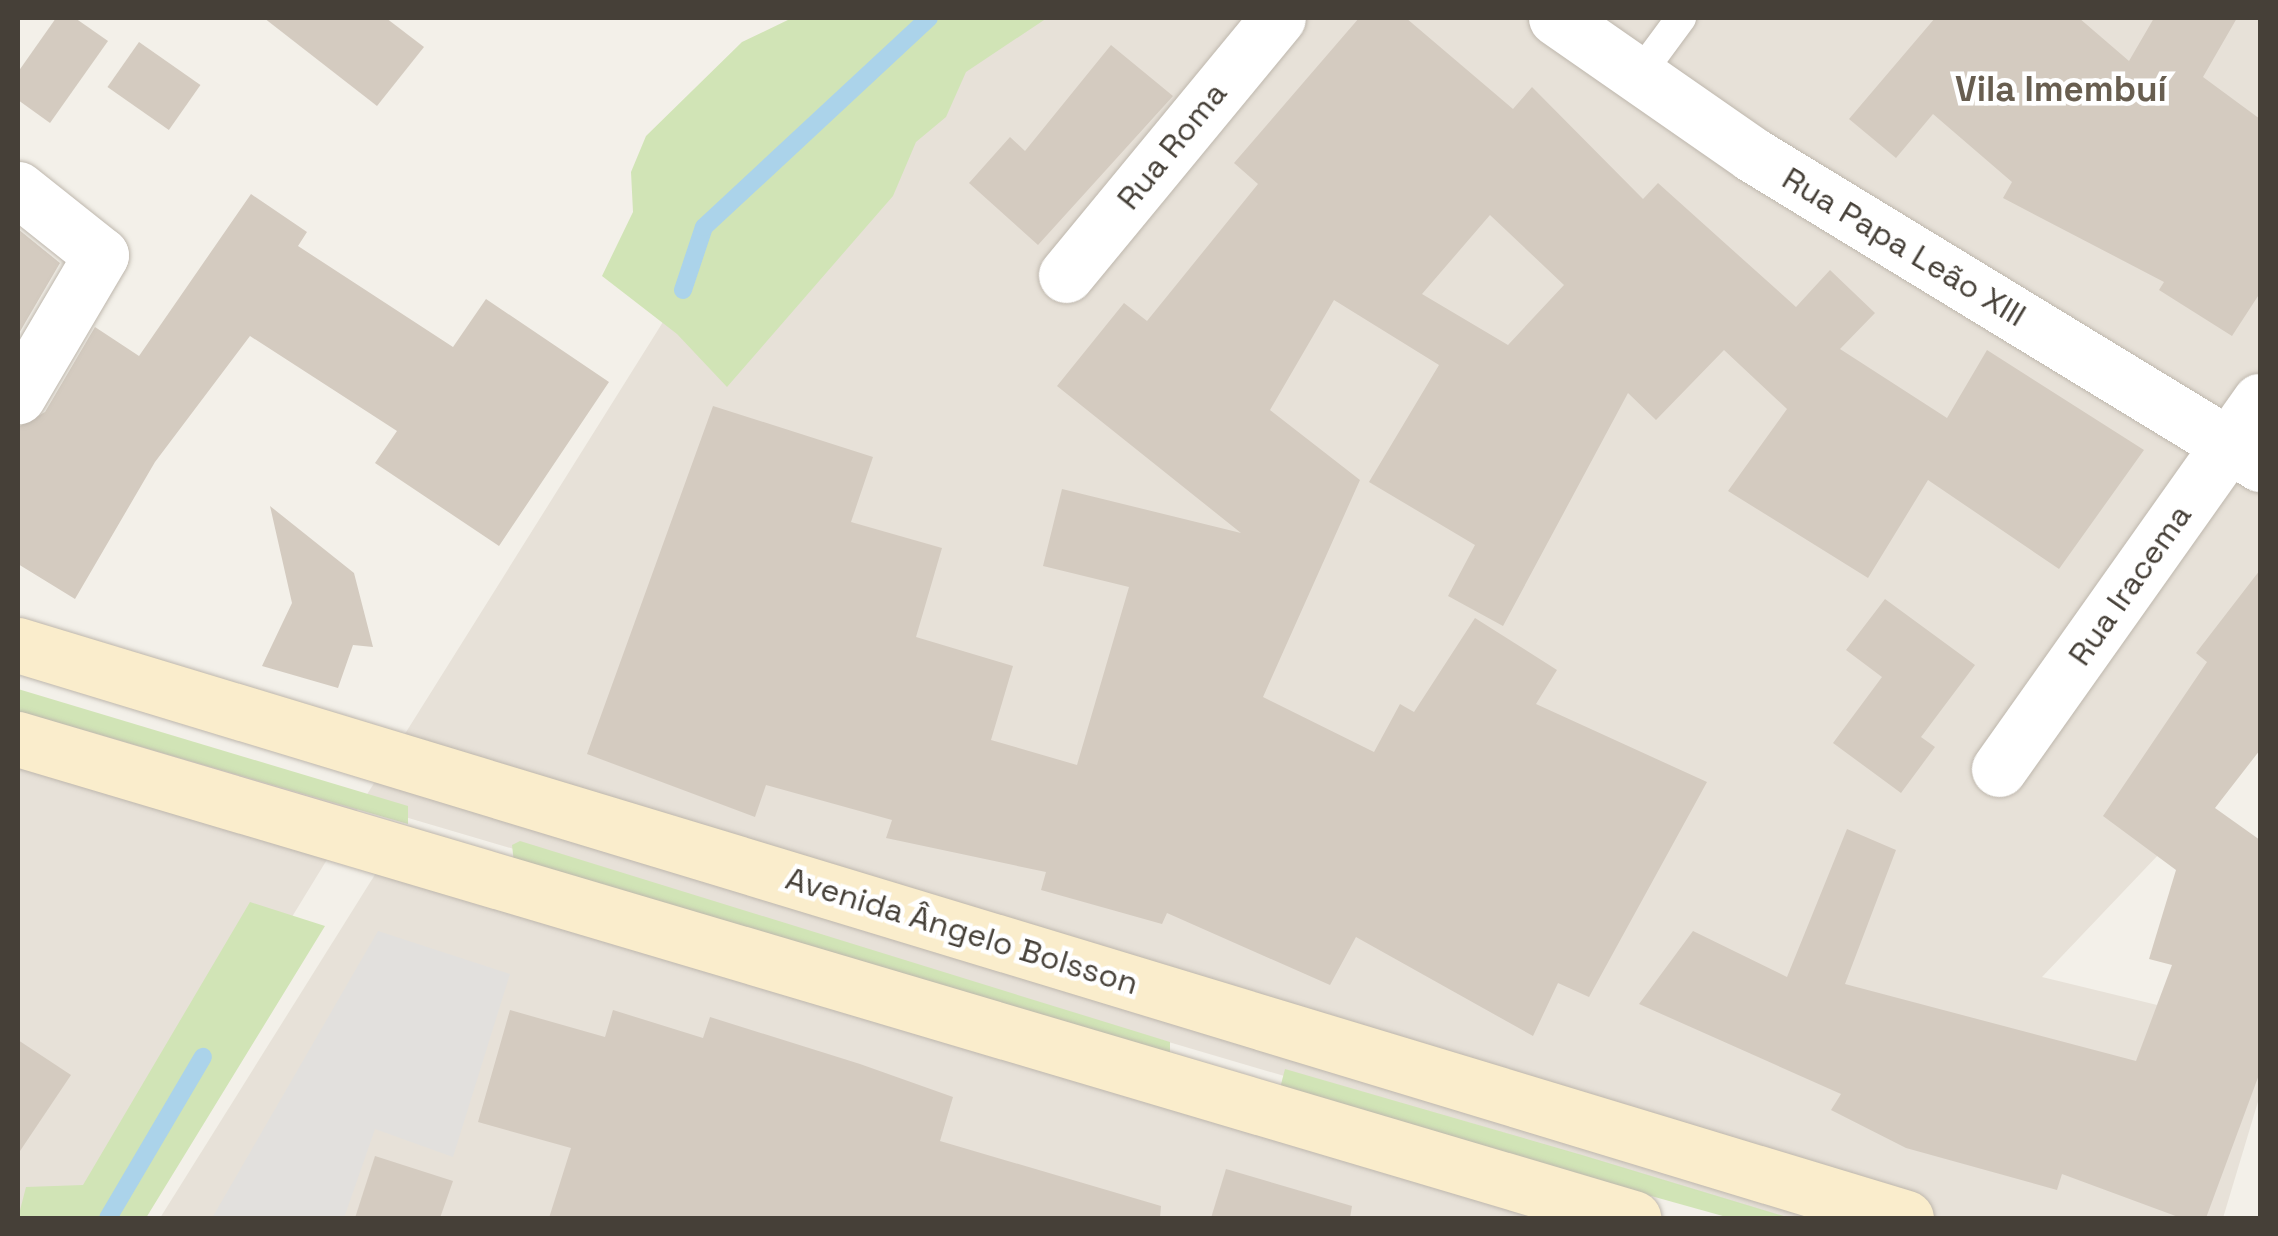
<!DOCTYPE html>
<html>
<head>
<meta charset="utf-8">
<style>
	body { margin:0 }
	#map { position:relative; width:2278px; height:1236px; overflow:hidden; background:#f3f0e9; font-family:"Space Grotesk",sans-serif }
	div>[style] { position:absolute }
	.residential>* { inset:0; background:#e7e1d8 }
	.green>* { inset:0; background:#d1e4b6 }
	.parking>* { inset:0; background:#e2e0dd }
	.stream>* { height:18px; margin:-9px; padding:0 9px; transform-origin:9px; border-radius:9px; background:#abd3ea }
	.building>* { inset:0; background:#d4cbc0; transform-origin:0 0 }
	.roads { filter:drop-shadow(0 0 2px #beb7ad) drop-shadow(0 0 2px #beb7ad) }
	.service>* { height:30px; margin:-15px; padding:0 15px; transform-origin:15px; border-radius:15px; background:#fff }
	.minor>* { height:55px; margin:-27.5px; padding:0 27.5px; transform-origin:27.5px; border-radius:27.5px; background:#fff }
	.secondary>* { height:55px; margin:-27.5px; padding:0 27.5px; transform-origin:27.5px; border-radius:27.5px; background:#faedcc }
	span { translate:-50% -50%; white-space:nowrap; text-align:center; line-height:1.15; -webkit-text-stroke:9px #fff; paint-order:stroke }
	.street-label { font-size:32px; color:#464038 }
	.neighbourhood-label { font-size:35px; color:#685e50; font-weight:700 }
	.frame { position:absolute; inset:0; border:20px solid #464038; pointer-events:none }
</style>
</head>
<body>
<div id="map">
	<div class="residential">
		<i style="clip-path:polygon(929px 18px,2260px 18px,2260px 748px,2042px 977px,2260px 1030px,2260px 1095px,2223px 1218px,1766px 1218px,361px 804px,108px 1218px,18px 1218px,18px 700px,361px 804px,683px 290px)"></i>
		<i style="clip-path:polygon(391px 849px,1633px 1218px,160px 1218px)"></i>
	</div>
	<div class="green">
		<i style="clip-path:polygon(792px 18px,1047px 18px,966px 72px,946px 117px,916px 142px,893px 196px,727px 387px,677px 334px,602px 276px,633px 212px,631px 172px,646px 136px,742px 42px)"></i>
		<i style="clip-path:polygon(18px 689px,408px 806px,408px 824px,18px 711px)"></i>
		<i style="clip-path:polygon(520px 841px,1170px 1042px,1170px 1059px,514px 863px,512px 845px)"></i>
		<i style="clip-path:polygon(250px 902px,325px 926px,146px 1218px,18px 1218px,26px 1187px,83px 1185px)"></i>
		<i style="clip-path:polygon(1285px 1069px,1582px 1155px,1790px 1218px,1730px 1218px,1279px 1092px)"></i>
	</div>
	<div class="parking">
		<i style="clip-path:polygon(378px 931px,510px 974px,453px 1157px,375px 1129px,344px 1218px,212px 1218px)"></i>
	</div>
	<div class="stream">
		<i style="left:683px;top:290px;width:66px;rotate:-71.6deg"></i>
		<i style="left:704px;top:227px;width:307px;rotate:-42.9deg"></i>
		<i style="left:108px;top:1218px;width:187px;rotate:-59.5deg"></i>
	</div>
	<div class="building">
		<i style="clip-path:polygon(56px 18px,75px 18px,108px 41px,50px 123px,18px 100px,18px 72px)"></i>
		<i style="clip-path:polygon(264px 18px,386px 18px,424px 47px,377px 106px)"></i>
		<i style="clip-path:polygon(evenodd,1359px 18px,1406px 18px,1513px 109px,1532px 87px,1643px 199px,1658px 183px,1796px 307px,1830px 270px,1875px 313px,1840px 349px,1947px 418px,1987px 350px,2144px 450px,2059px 569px,1928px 480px,1868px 578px,1728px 491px,1787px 409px,1724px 350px,1656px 420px,1628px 393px,1503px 626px,1448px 596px,1475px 545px,1369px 482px,1439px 365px,1334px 300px,1270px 410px,1360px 480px,1263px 697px,1374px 752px,1400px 704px,1414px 712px,1475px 618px,1557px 670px,1536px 704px,1707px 782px,1589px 997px,1558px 983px,1533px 1036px,1356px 937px,1330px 985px,1167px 913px,1162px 924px,1041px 890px,1046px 872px,886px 838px,892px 820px,766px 785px,755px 817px,587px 754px,713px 406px,873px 457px,851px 522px,942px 548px,916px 637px,1013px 666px,991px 740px,1077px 765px,1129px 587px,1043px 566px,1062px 489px,1241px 533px,1057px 386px,1124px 303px,1147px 321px,1258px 184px,1234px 163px,1359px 18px,1490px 215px,1564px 285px,1508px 345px,1422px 294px,1490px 215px)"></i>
		<i style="clip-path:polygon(1935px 18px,2079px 18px,2129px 61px,2154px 18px,2237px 18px,2203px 77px,2260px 119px,2260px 293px,2232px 336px,2159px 290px,2164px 282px,2003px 198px,2012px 182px,1933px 114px,1896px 158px,1849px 119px)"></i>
		<i style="left:139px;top:42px;width:75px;height:55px;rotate:35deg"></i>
		<i style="clip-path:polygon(1111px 45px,1173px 96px,1038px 245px,969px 183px,1010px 137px,1025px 151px)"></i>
		<i style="clip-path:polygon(251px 194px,307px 232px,298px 246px,453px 347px,486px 299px,609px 382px,499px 546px,375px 463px,397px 431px,250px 336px,155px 462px,75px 599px,18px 564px,18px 427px,45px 412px,95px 327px,139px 356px)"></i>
		<i style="clip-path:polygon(18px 229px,60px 263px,18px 335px)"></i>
		<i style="clip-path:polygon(270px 506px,354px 573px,373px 647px,353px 645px,338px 688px,262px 666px,292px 603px)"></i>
		<i style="clip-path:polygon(2260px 570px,2260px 750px,2215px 808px,2260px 840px,2260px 1072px,2206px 1218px,2181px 1218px,2062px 1174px,2057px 1190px,1906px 1148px,1831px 1110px,1841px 1094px,1639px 1004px,1693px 931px,1787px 977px,1847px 829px,1896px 850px,1845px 984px,2136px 1061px,2172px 965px,2149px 959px,2176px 870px,2103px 816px,2207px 662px,2196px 653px)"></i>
		<i style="clip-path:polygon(1885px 599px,1975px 665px,1921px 737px,1935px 747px,1901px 793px,1833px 743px,1882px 677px,1846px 650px)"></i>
		<i style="clip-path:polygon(510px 1010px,605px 1037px,613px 1010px,703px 1038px,710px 1017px,860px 1064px,953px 1097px,940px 1141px,1161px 1206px,1160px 1218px,549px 1218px,571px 1148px,478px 1122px)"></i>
		<i style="clip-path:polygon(18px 1040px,71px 1075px,18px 1154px)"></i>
		<i style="clip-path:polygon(375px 1156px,453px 1181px,440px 1218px,355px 1218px)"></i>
		<i style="clip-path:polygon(1226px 1169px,1352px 1206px,1350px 1218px,1211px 1218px)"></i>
	</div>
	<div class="roads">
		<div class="service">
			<i style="left:1639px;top:75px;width:71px;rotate:-53.6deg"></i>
		</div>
		<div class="minor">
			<i style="left:1556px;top:18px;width:240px;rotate:34.8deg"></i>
			<i style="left:1753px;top:155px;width:594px;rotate:31.36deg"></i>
			<i style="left:18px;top:189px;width:106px;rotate:38.5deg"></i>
			<i style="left:101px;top:255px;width:164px;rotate:120.5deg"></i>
			<i style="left:1066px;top:275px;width:333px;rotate:-50.5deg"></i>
			<i style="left:1999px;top:769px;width:451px;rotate:-54.7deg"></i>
		</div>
		<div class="secondary">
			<i style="left:18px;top:645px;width:1973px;rotate:16.88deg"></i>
			<i style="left:18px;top:739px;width:1685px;rotate:16.52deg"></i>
		</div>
	</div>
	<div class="street-label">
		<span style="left:1172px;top:146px;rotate:-51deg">Rua Roma</span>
		<span style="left:1904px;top:247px;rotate:31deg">Rua Papa Leão XIII</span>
		<span style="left:2130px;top:585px;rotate:-55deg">Rua Iracema</span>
		<span style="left:962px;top:931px;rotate:17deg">Avenida Ângelo Bolsson</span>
	</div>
	<div class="neighbourhood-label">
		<span style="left:2061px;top:89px">Vila Imembuí</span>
	</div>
	<div class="frame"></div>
</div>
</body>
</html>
